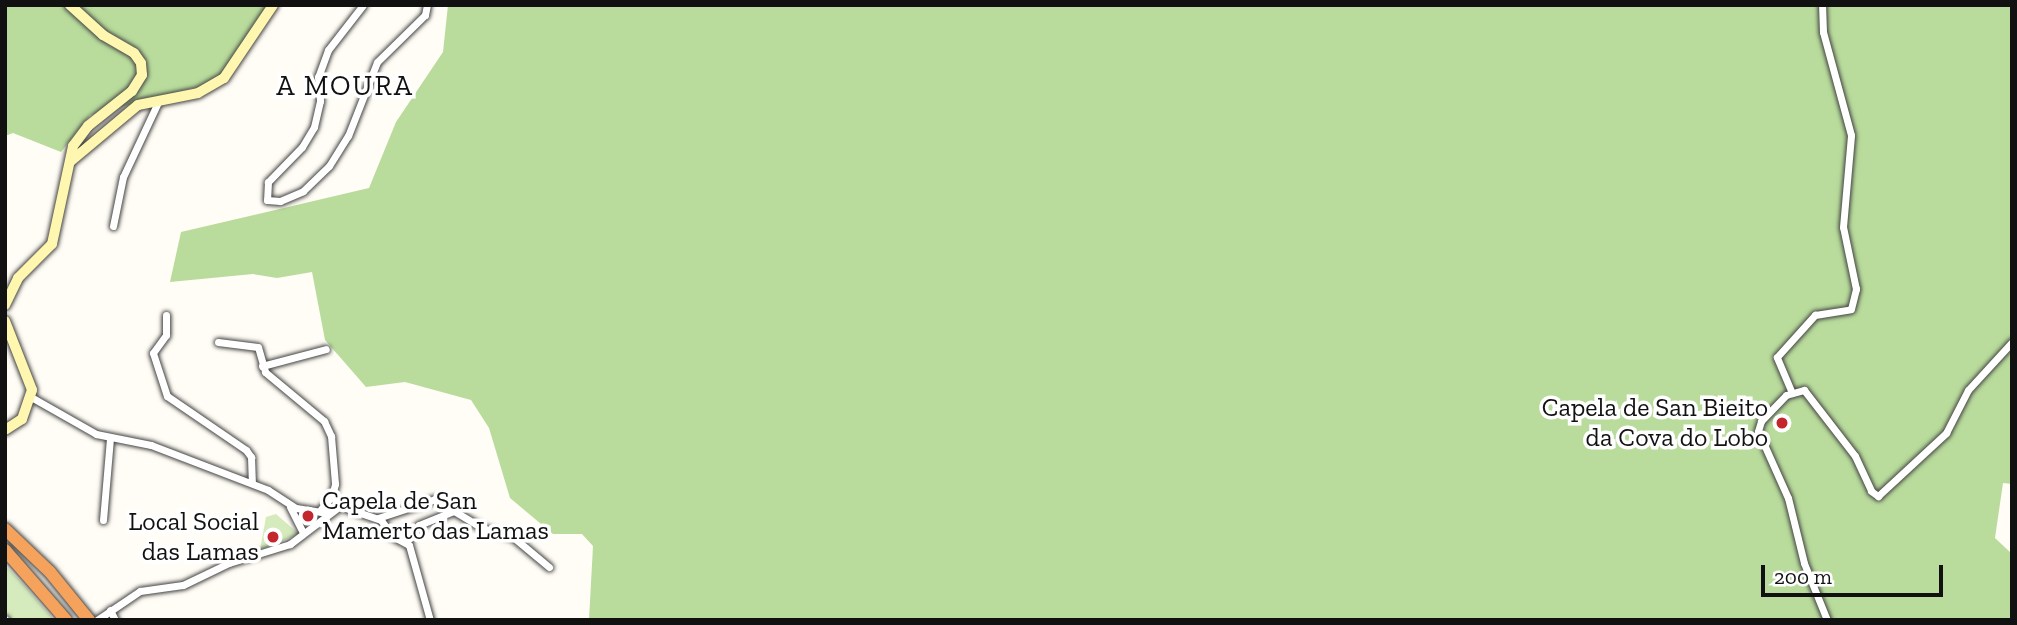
<!DOCTYPE html>
<html>
<head>
<meta charset="utf-8">
<style>
	body { margin:0 }
	#map { position:relative; width:2017px; height:625px; overflow:hidden; background:#fffdf5; font-family:"Zilla Slab",serif }
	div>[style] { position:absolute }
	.green>* { inset:0; background:#d5ebbd }
	.forest>* { inset:0; background:#b9dc9c }
	.roads { filter:drop-shadow(0 0 2px #444) drop-shadow(0 0 2px #444) }
	.street>* { height:7px; margin:-3.5px; padding:0 3.5px; transform-origin:3.5px; border-radius:3.5px; background:#fff }
	.secondary>* { height:10px; margin:-5px; padding:0 5px; transform-origin:5px; border-radius:5px; background:#fff6b0 }
	.highway>* { height:12px; margin:-6px; padding:0 6px; transform-origin:6px; border-radius:6px; background:#f5a25d }
	.dots>* { width:19px; height:19px; translate:-50% -50%; box-sizing:border-box; border:4px solid #fff; border-radius:50% }
	span { translate:-50% -50%; white-space:nowrap; text-align:center; line-height:1.15; -webkit-text-stroke:7px #fff; paint-order:stroke }
	.poi-label { font-size:26px; color:#111 }
	.right { translate:-100% -50%; text-align:right }
	.left { translate:0 -50%; text-align:left }
	.neighbourhood-label { font-size:28px; color:#111; letter-spacing:2px }
	.frame { position:absolute; inset:0; border:7px solid #111; pointer-events:none }
	.scale { position:absolute; left:1761px; top:565px; width:182px; height:32px; box-sizing:border-box; border:4px solid #111; border-top:0; padding-left:9px; font-size:21px; line-height:24px; white-space:nowrap; color:#111; -webkit-text-stroke:5px #fff; paint-order:stroke }
</style>
</head>
<body>
<div id="map">
	<div class="green">
		<i style="clip-path:polygon(276px 514px,299px 534px,260px 550px,266px 517px)"></i>
		<i style="clip-path:polygon(5px 565px,24px 585px,54px 620px,12px 620px,5px 612px)"></i>
	</div>
	<div class="forest">
		<i style="clip-path:polygon(5px 5px,270px 5px,230px 68px,209px 84px,90px 115px,61px 152px,13px 133px,5px 136px)"></i>
		<i style="clip-path:polygon(448px 5px,2012px 5px,2012px 484px,2003px 483px,1995px 538px,2012px 554px,2012px 620px,589px 620px,593px 546px,582px 534px,553px 534px,510px 498px,489px 428px,471px 400px,405px 382px,366px 387px,325px 340px,312px 272px,277px 278px,253px 274px,170px 282px,181px 232px,369px 188px,396px 122px,443px 52px)"></i>
	</div>
	<div class="roads">
		<div class="street">
			<i style="left:363px;top:5px;width:57px;rotate:127.9deg"></i>
			<i style="left:328px;top:50px;width:29px;rotate:110deg"></i>
			<i style="left:318px;top:77px;width:24px;rotate:85deg"></i>
			<i style="left:320px;top:101px;width:27px;rotate:103deg"></i>
			<i style="left:314px;top:127px;width:23px;rotate:121deg"></i>
			<i style="left:302px;top:147px;width:49px;rotate:134.2deg"></i>
			<i style="left:268px;top:182px;width:18px;rotate:93deg"></i>
			<i style="left:267px;top:200px;width:13px;rotate:4deg"></i>
			<i style="left:280px;top:201px;width:25px;rotate:-23deg"></i>
			<i style="left:303px;top:191px;width:36px;rotate:-44deg"></i>
			<i style="left:329px;top:166px;width:36px;rotate:-58deg"></i>
			<i style="left:348px;top:136px;width:79px;rotate:-68.6deg"></i>
			<i style="left:377px;top:62px;width:67px;rotate:-44.4deg"></i>
			<i style="left:425px;top:15px;width:10px;rotate:-79deg"></i>
			<i style="left:113px;top:226px;width:50px;rotate:-78.5deg"></i>
			<i style="left:123px;top:177px;width:85px;rotate:-64.9deg"></i>
			<i style="left:166px;top:315px;width:20px;rotate:90deg"></i>
			<i style="left:166px;top:335px;width:22px;rotate:126deg"></i>
			<i style="left:153px;top:353px;width:45px;rotate:72deg"></i>
			<i style="left:167px;top:396px;width:96px;rotate:34.4deg"></i>
			<i style="left:246px;top:450px;width:9px;rotate:54deg"></i>
			<i style="left:251px;top:457px;width:26px;rotate:88deg"></i>
			<i style="left:218px;top:342px;width:40px;rotate:7.1deg"></i>
			<i style="left:258px;top:347px;width:26px;rotate:74deg"></i>
			<i style="left:265px;top:372px;width:77px;rotate:39.7deg"></i>
			<i style="left:324px;top:421px;width:17px;rotate:65deg"></i>
			<i style="left:331px;top:436px;width:48px;rotate:85.2deg"></i>
			<i style="left:335px;top:484px;width:12px;rotate:104deg"></i>
			<i style="left:332px;top:496px;width:17px;rotate:130deg"></i>
			<i style="left:262px;top:366px;width:66px;rotate:-14.9deg"></i>
			<i style="left:1792px;top:393px;width:39px;rotate:-113deg"></i>
			<i style="left:1777px;top:357px;width:57px;rotate:-47.9deg"></i>
			<i style="left:1815px;top:315px;width:36px;rotate:-9deg"></i>
			<i style="left:1851px;top:309px;width:21px;rotate:-76deg"></i>
			<i style="left:1856px;top:289px;width:63px;rotate:-101.8deg"></i>
			<i style="left:1843px;top:227px;width:92px;rotate:-85deg"></i>
			<i style="left:1851px;top:135px;width:107px;rotate:-105.2deg"></i>
			<i style="left:1823px;top:32px;width:27px;rotate:-92deg"></i>
			<i style="left:31px;top:397px;width:75px;rotate:29.6deg"></i>
			<i style="left:96px;top:434px;width:56px;rotate:11.3deg"></i>
			<i style="left:151px;top:445px;width:125px;rotate:21deg"></i>
			<i style="left:268px;top:490px;width:33px;rotate:33deg"></i>
			<i style="left:296px;top:508px;width:30px;rotate:9deg"></i>
			<i style="left:332px;top:496px;width:13px;rotate:51deg"></i>
			<i style="left:340px;top:506px;width:43px;rotate:18.9deg"></i>
			<i style="left:381px;top:520px;width:19px;rotate:55deg"></i>
			<i style="left:392px;top:536px;width:19px;rotate:28deg"></i>
			<i style="left:409px;top:545px;width:78px;rotate:74.4deg"></i>
			<i style="left:290px;top:507px;width:27px;rotate:63deg"></i>
			<i style="left:378px;top:518px;width:60px;rotate:-18.4deg"></i>
			<i style="left:435px;top:499px;width:15px;rotate:11deg"></i>
			<i style="left:450px;top:502px;width:10px;rotate:66deg"></i>
			<i style="left:103px;top:520px;width:82px;rotate:-85.1deg"></i>
			<i style="left:406px;top:542px;width:21px;rotate:-53deg"></i>
			<i style="left:419px;top:525px;width:38px;rotate:-22deg"></i>
			<i style="left:454px;top:511px;width:33px;rotate:31deg"></i>
			<i style="left:482px;top:528px;width:32px;rotate:16deg"></i>
			<i style="left:513px;top:537px;width:47px;rotate:39.8deg"></i>
			<i style="left:110px;top:610px;width:11px;rotate:63deg"></i>
			<i style="left:5px;top:619px;width:1px;rotate:45deg"></i>
			<i style="left:97px;top:620px;width:52px;rotate:-34deg"></i>
			<i style="left:140px;top:591px;width:43px;rotate:-7.9deg"></i>
			<i style="left:183px;top:585px;width:51px;rotate:-25.6deg"></i>
			<i style="left:229px;top:563px;width:64px;rotate:-17.3deg"></i>
			<i style="left:290px;top:544px;width:63px;rotate:-37.2deg"></i>
			<i style="left:1827px;top:620px;width:61px;rotate:-112deg"></i>
			<i style="left:1804px;top:563px;width:67px;rotate:-103.8deg"></i>
			<i style="left:1788px;top:498px;width:73px;rotate:-114.1deg"></i>
			<i style="left:1758px;top:431px;width:10px;rotate:-73deg"></i>
			<i style="left:1761px;top:421px;width:36px;rotate:-46deg"></i>
			<i style="left:1786px;top:395px;width:19px;rotate:-16deg"></i>
			<i style="left:1804px;top:390px;width:83px;rotate:52.3deg"></i>
			<i style="left:1855px;top:456px;width:38px;rotate:65deg"></i>
			<i style="left:1871px;top:491px;width:9px;rotate:36deg"></i>
			<i style="left:1878px;top:496px;width:93px;rotate:-42.8deg"></i>
			<i style="left:1946px;top:433px;width:48px;rotate:-62.9deg"></i>
			<i style="left:1968px;top:390px;width:65px;rotate:-47.5deg"></i>
		</div>
		<div class="secondary">
			<i style="left:71px;top:161px;width:87px;rotate:-39.9deg"></i>
			<i style="left:138px;top:105px;width:61px;rotate:-11.3deg"></i>
			<i style="left:198px;top:93px;width:30px;rotate:-30deg"></i>
			<i style="left:224px;top:78px;width:88px;rotate:-56.1deg"></i>
			<i style="left:5px;top:305px;width:30px;rotate:-64deg"></i>
			<i style="left:18px;top:278px;width:48px;rotate:-45deg"></i>
			<i style="left:52px;top:244px;width:100px;rotate:-77.9deg"></i>
			<i style="left:73px;top:146px;width:25px;rotate:-53deg"></i>
			<i style="left:88px;top:126px;width:56px;rotate:-38.5deg"></i>
			<i style="left:132px;top:91px;width:19px;rotate:-58deg"></i>
			<i style="left:142px;top:75px;width:12px;rotate:-95deg"></i>
			<i style="left:141px;top:63px;width:12px;rotate:-125deg"></i>
			<i style="left:134px;top:53px;width:36px;rotate:-150deg"></i>
			<i style="left:103px;top:35px;width:45px;rotate:-137.7deg"></i>
			<i style="left:5px;top:321px;width:74px;rotate:68.6deg"></i>
			<i style="left:32px;top:390px;width:31px;rotate:109deg"></i>
			<i style="left:22px;top:419px;width:20px;rotate:147deg"></i>
		</div>
		<div class="highway">
			<i style="left:5px;top:529px;width:62px;rotate:43.7deg"></i>
			<i style="left:50px;top:572px;width:62px;rotate:50.9deg"></i>
			<i style="left:5px;top:550px;width:93px;rotate:48.9deg"></i>
		</div>
	</div>
	<div class="dots">
		<i style="left:1782px;top:423px;background:#c4262e"></i>
		<i style="left:308px;top:516px;background:#c4262e"></i>
		<i style="left:273px;top:537px;background:#c4262e"></i>
	</div>
	<div class="poi-label">
		<span class="right" style="left:1768px;top:423px">Capela de San Bieito<br>da Cova do Lobo</span>
		<span class="left" style="left:322px;top:516px">Capela de San<br>Mamerto das Lamas</span>
		<span class="right" style="left:259px;top:537px">Local Social<br>das Lamas</span>
	</div>
	<div class="neighbourhood-label">
		<span style="left:345px;top:86px">A MOURA</span>
	</div>
	<div class="frame"></div>
	<div class="scale">200 m</div>
</div>
</body>
</html>
